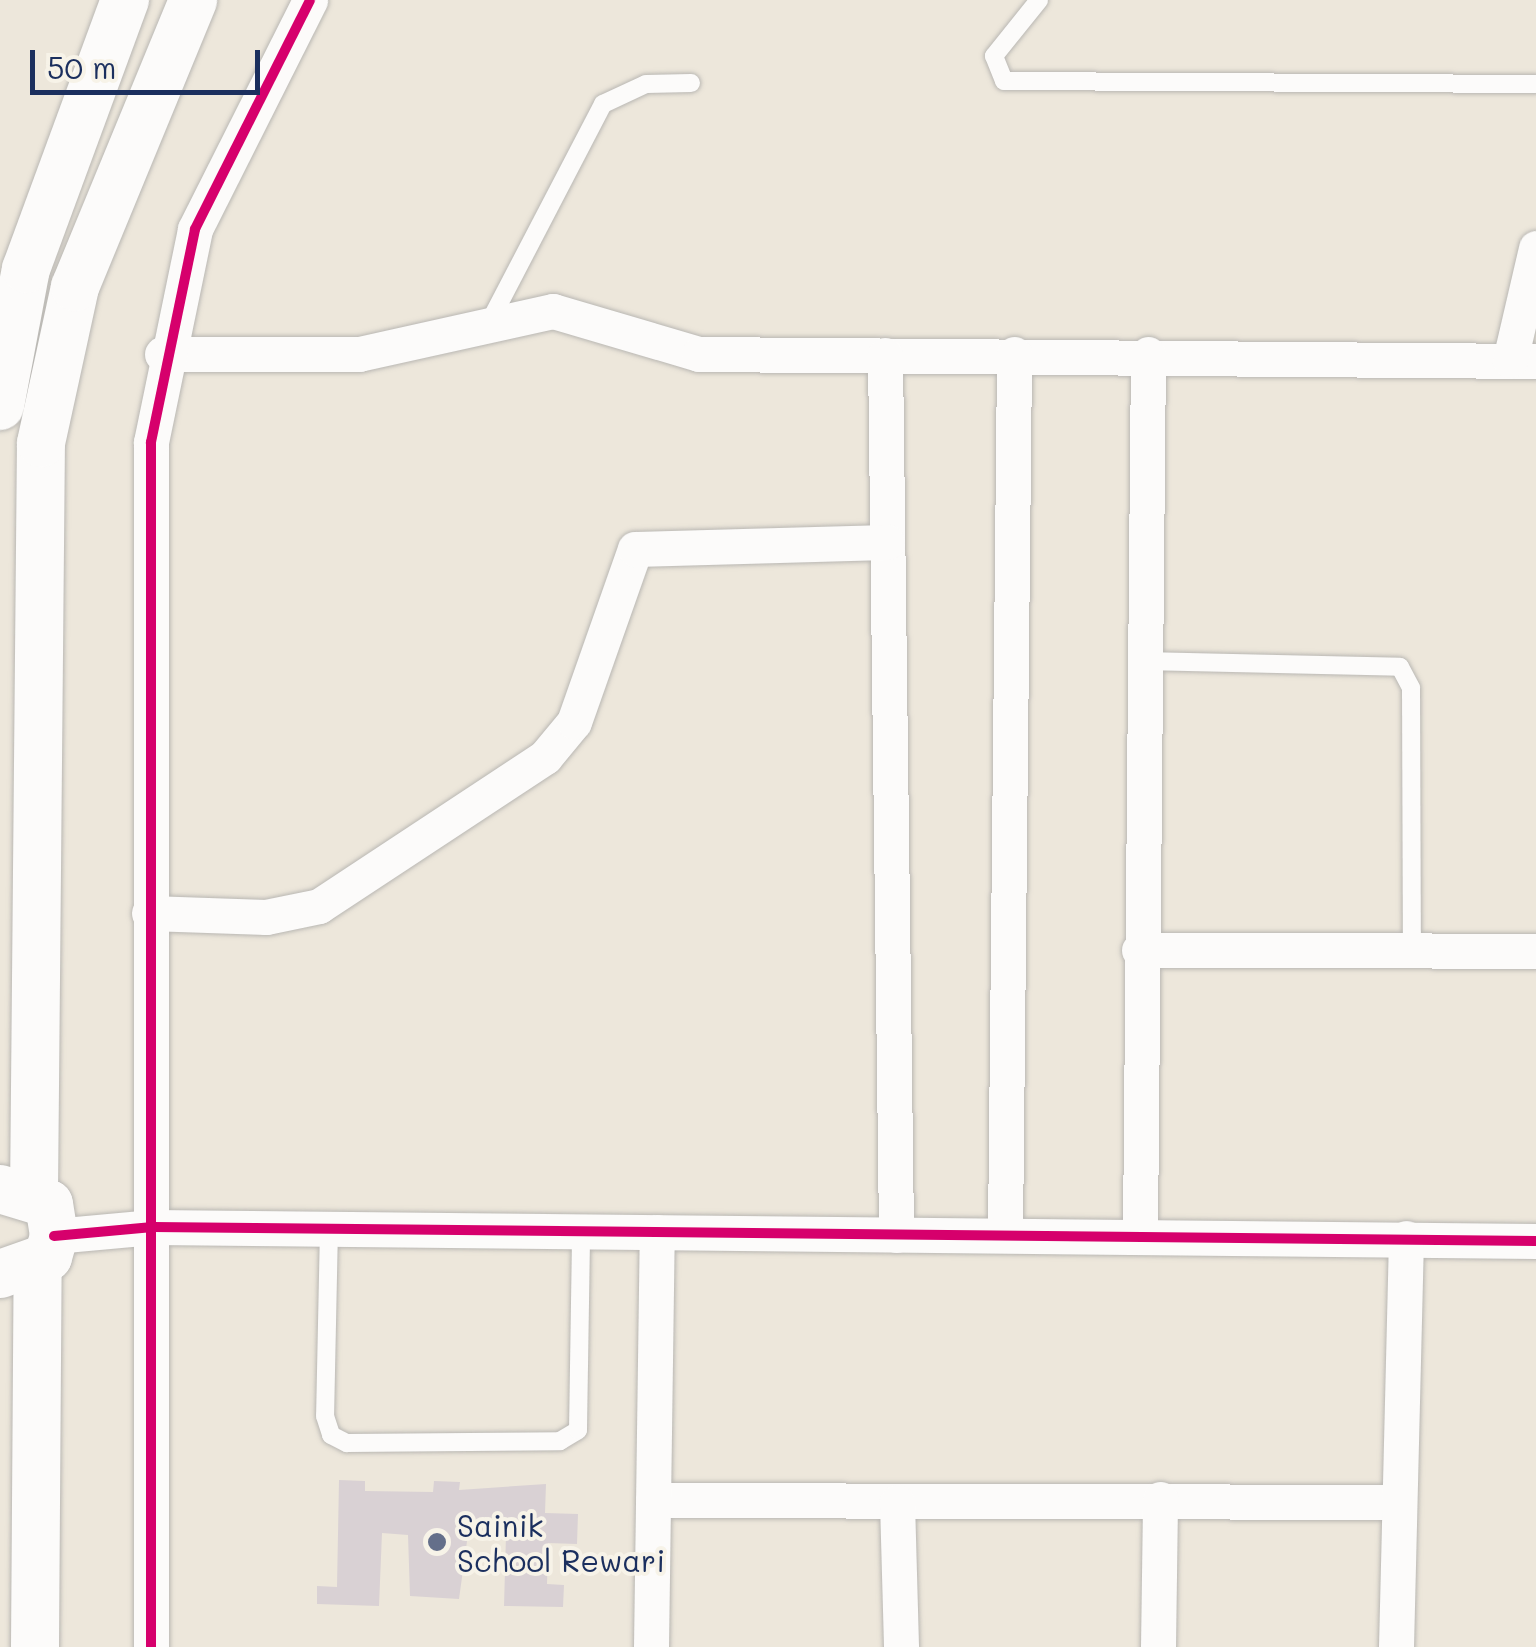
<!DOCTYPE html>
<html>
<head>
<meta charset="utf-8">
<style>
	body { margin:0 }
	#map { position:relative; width:1536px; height:1647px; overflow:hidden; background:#ede7db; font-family:Mali,sans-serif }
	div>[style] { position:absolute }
	.building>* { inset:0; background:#d9d1d4 }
	.roads { filter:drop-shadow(0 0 2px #b9b7b3) drop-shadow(0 0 2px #b9b7b3) }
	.lane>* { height:18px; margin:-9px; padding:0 9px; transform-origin:9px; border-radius:9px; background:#fcfbfa }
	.street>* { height:35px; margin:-17.5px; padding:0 17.5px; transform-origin:17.5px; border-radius:17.5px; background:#fcfbfa }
	.secondary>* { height:48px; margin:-24px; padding:0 24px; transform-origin:24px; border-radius:24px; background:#fcfbfa }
	.cycleway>* { height:10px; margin:-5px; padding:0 5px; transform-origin:5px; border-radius:5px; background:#d6006c }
	.dots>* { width:28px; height:28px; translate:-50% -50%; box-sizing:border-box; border:5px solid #f7f3e8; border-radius:50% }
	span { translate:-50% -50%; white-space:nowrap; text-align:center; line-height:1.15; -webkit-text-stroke:8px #f7f3e8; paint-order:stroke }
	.poi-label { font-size:30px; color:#1b2f5e }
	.left { translate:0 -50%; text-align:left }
	.scale { position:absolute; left:30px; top:50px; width:230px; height:45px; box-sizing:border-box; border:5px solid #1b2f5e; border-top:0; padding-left:12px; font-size:30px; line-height:35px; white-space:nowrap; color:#1b2f5e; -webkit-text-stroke:8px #f7f3e8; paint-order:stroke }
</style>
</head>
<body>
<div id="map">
	<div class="building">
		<i style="clip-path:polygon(339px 1480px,365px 1481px,365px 1491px,433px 1492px,434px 1481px,460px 1482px,459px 1490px,546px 1484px,545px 1513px,578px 1514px,577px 1544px,548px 1543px,547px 1584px,564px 1585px,563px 1607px,504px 1606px,506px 1535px,468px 1534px,459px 1599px,410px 1596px,408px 1535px,382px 1533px,379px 1606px,317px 1604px,317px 1586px,337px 1587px)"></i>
	</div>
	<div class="roads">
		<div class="lane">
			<i style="left:1039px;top:0;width:72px;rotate:128.8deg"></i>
			<i style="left:994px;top:56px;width:27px;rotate:68deg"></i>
			<i style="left:1004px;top:81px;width:532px;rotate:0.32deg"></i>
			<i style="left:489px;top:323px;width:247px;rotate:-62.5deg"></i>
			<i style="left:603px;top:104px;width:47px;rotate:-24.9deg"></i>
			<i style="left:646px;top:84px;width:45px;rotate:-1.3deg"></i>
			<i style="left:1143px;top:661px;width:257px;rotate:1.3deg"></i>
			<i style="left:1400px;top:667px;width:24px;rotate:62deg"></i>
			<i style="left:1411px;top:688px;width:263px;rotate:89.8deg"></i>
			<i style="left:329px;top:1228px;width:188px;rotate:91.2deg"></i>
			<i style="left:325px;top:1416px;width:20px;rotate:72deg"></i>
			<i style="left:331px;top:1435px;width:18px;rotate:27deg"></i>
			<i style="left:347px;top:1443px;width:213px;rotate:-0.5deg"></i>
			<i style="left:560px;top:1441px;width:21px;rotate:-31deg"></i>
			<i style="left:578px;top:1430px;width:199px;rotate:-89.1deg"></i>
		</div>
		<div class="street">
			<i style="left:162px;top:354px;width:197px"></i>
			<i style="left:359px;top:354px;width:199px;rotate:-12.5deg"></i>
			<i style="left:553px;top:311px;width:152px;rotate:16.4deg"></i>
			<i style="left:699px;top:354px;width:837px;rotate:0.48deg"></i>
			<i style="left:885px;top:355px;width:880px;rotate:89.28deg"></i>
			<i style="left:1510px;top:360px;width:115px;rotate:-76.9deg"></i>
			<i style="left:149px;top:913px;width:117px;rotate:2deg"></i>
			<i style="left:266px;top:917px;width:54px;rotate:-11.7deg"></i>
			<i style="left:319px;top:906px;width:271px;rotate:-33.4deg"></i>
			<i style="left:545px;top:757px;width:45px;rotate:-50.4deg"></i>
			<i style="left:574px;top:722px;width:183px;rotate:-70.6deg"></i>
			<i style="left:635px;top:549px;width:252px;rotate:-1.6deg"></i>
			<i style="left:1139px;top:950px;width:397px;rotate:0.1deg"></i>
			<i style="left:1140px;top:1232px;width:878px;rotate:-89.48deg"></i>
			<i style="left:1005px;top:1234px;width:880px;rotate:-89.41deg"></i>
			<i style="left:54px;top:1236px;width:99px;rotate:-5.2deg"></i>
			<i style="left:153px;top:1227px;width:1383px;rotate:0.58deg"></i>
			<i style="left:653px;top:1500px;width:743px;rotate:0.15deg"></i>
			<i style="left:897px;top:1502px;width:145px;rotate:88.4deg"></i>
			<i style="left:151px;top:1647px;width:1205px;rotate:-90deg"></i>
			<i style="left:151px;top:442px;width:217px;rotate:-78.3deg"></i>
			<i style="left:195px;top:229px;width:256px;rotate:-63.3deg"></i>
			<i style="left:651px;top:1647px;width:415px;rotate:-89.2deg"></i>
			<i style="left:1158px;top:1647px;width:148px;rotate:-89.2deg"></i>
			<i style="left:1396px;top:1647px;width:409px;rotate:-88.6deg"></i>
		</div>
		<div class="secondary">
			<i style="left:0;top:406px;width:139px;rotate:-79.3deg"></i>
			<i style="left:26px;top:269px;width:287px;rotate:-69.8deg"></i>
			<i style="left:0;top:1189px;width:51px;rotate:17deg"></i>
			<i style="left:49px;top:1204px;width:32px;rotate:81deg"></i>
			<i style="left:54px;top:1236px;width:22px;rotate:106deg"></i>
			<i style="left:48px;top:1257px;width:51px;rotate:160.5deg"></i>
			<i style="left:34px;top:1195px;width:752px;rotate:-89.47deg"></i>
			<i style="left:41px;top:443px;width:160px;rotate:-77.7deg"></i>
			<i style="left:75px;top:287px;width:310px;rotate:-67.6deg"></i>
			<i style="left:35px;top:1647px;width:383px;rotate:-89.6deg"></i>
		</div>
	</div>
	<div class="cycleway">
		<i style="left:54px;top:1236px;width:99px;rotate:-5.2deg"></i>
		<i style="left:153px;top:1227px;width:1383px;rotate:0.58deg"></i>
		<i style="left:151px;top:1647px;width:1205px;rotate:-90deg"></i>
		<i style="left:151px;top:442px;width:217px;rotate:-78.3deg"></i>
		<i style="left:195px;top:229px;width:256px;rotate:-63.3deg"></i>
	</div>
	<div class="dots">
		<i style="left:437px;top:1542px;background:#646f8a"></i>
	</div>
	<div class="poi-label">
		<span class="left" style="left:457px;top:1542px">Sainik<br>School Rewari</span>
	</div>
	<div class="scale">50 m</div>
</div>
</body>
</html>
